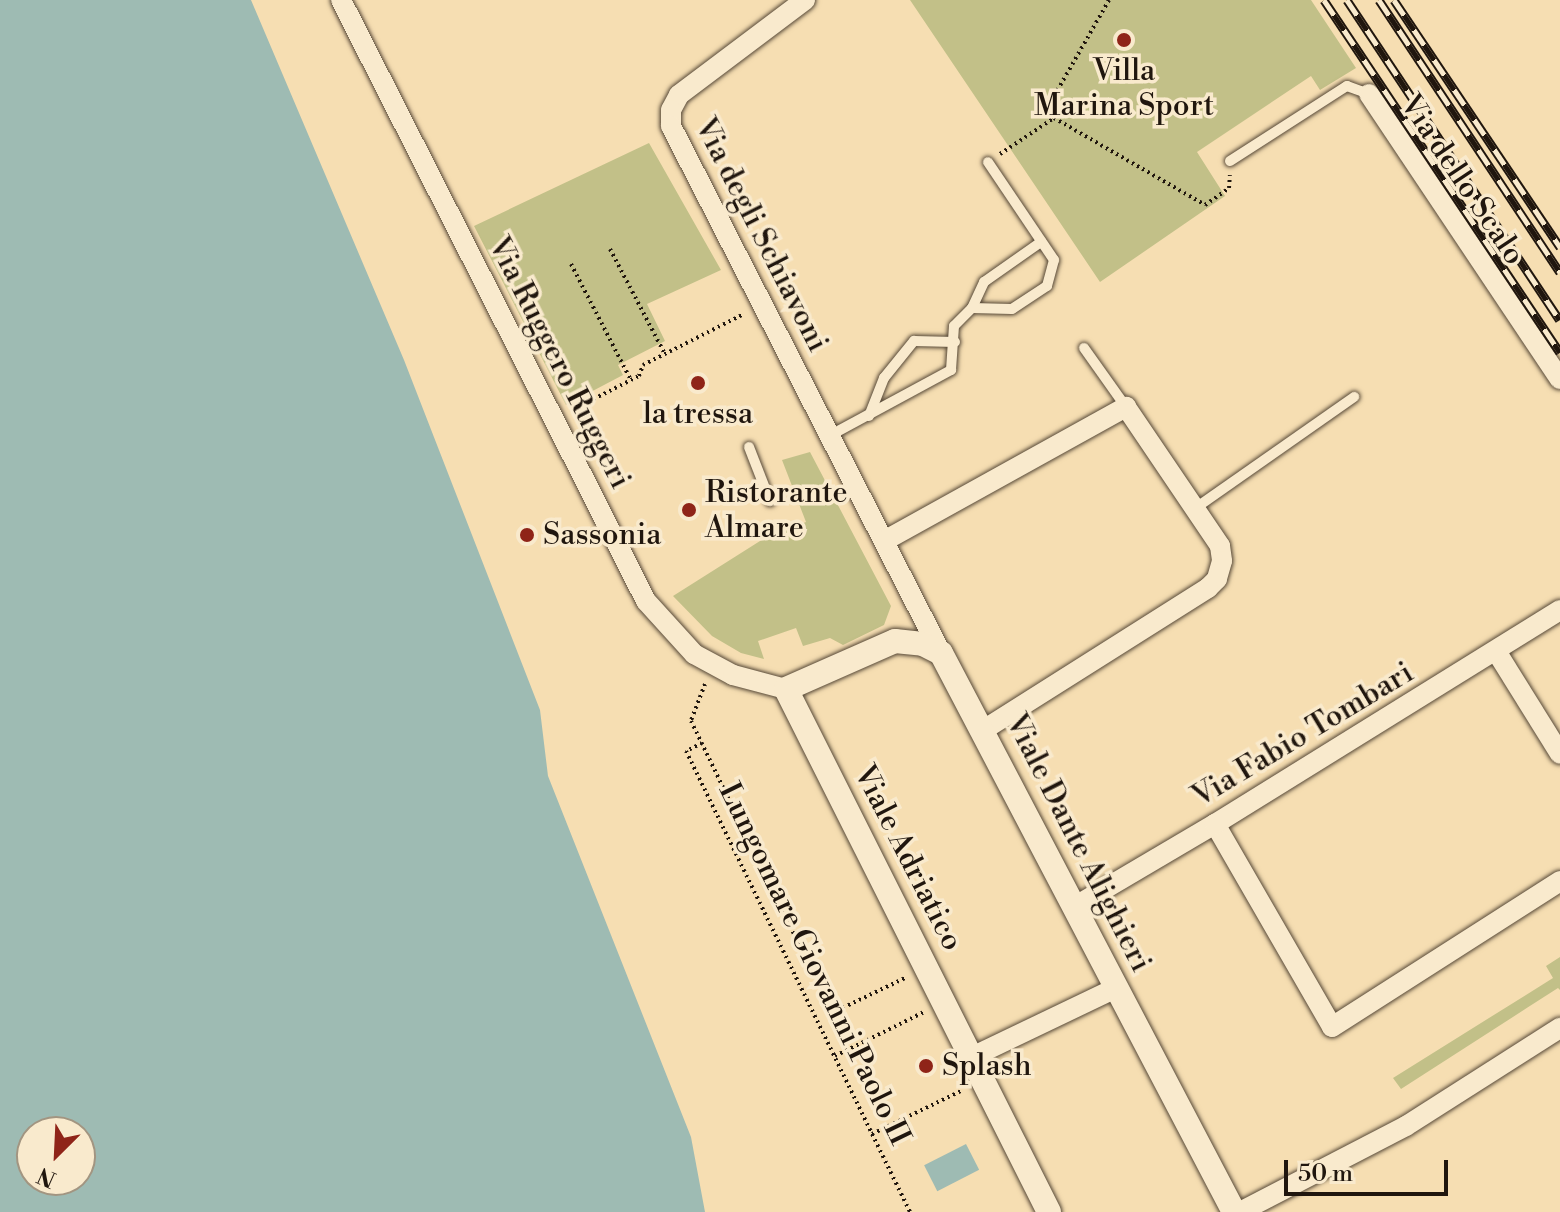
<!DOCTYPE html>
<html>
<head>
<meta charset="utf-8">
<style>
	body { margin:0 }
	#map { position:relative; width:1560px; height:1212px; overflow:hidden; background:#f6deb2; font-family:"Libre Bodoni",serif }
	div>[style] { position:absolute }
	.green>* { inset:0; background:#c2c088 }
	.water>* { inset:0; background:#9ebbb3; transform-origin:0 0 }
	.path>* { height:4px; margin-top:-2px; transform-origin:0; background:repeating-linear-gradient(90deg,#20160e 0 2px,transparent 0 6px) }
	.roads { filter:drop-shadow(0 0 2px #564837) drop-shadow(0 0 2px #564837) }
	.service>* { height:10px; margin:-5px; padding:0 5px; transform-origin:5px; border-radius:5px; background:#f9eacd }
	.minor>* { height:20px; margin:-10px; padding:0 10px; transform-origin:10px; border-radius:10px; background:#f9eacd }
	.tertiary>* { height:24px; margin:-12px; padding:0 12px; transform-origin:12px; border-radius:12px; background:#f9eacd }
	.rail>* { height:9px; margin-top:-4.5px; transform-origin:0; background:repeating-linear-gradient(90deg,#f9eacd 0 18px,#20160e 0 36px); box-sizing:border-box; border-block:2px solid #20160e }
	.dots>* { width:22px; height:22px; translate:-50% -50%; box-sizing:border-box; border:4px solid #f9eacd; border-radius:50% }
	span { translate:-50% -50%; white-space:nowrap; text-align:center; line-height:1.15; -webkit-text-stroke:7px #f9eacd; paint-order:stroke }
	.poi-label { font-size:30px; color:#20160e }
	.left { translate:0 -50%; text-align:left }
	.street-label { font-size:30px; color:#20160e }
	.north { position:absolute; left:16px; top:1116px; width:80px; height:80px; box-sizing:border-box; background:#f9eacd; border:2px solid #a29581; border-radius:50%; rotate:204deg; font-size:22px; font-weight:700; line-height:32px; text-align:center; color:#20160e }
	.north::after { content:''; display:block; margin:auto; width:28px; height:36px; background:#8f2418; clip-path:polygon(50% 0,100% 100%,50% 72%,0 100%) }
	.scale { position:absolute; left:1284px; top:1160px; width:164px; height:36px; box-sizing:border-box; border:4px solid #20160e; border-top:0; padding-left:10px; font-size:24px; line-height:28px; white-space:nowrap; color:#20160e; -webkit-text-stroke:6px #f9eacd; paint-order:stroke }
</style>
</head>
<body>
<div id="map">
	<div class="green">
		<i style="clip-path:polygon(910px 0,1311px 0,1356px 68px,1320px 90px,1311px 76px,1197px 152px,1225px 196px,1100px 282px)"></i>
		<i style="clip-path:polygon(649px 143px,721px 270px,647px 304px,665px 341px,618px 365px,623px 375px,566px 405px,474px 226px)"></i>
		<i style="clip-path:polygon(810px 452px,891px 606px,884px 625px,843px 645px,830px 638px,803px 646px,796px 628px,758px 641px,764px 659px,741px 653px,712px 636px,673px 596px,760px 541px,806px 522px,782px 460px)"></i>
		<i style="clip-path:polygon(1560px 957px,1560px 990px,1558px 988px,1401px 1089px,1393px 1078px,1553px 978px,1546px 966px)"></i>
	</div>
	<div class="water">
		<i style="clip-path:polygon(evenodd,0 0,251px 0,404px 360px,540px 710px,548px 776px,691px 1137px,705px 1212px,0 1212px,0 0,80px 1132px,80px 1180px,32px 1180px,32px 1132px,80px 1132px)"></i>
		<i style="left:966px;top:1144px;width:29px;height:47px;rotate:63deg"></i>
	</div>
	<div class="path">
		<i style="left:1109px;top:0;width:121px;rotate:119.7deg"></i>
		<i style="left:1049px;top:105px;width:14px;rotate:69deg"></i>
		<i style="left:1054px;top:118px;width:174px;rotate:29.9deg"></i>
		<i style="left:1205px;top:205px;width:29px;rotate:-35deg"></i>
		<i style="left:1229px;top:188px;width:13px;rotate:-86deg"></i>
		<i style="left:1000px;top:154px;width:65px;rotate:-33.7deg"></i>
		<i style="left:610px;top:249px;width:119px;rotate:62.4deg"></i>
		<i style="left:571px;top:264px;width:131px;rotate:62.7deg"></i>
		<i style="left:572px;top:410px;width:75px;rotate:-26.9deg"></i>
		<i style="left:639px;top:376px;width:12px;rotate:-70deg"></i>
		<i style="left:643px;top:365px;width:113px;rotate:-26.8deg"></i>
		<i style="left:705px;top:684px;width:40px;rotate:111deg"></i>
		<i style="left:691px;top:721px;width:324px;rotate:64.2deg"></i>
		<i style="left:832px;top:1013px;width:83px;rotate:-25.6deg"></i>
		<i style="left:702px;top:743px;width:18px;rotate:153deg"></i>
		<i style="left:686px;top:751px;width:513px;rotate:64.08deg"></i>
		<i style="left:835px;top:1056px;width:99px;rotate:-26.3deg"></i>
		<i style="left:872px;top:1134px;width:101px;rotate:-25.8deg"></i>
	</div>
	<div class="roads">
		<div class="service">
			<i style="left:1230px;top:161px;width:139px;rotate:-32.7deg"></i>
			<i style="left:1347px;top:86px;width:23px;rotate:20deg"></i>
			<i style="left:972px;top:308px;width:29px;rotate:-65deg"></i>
			<i style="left:984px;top:282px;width:70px;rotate:-35.1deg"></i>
			<i style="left:1084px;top:348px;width:72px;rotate:54.6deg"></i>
			<i style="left:869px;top:416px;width:41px;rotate:-68.5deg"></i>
			<i style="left:884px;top:378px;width:48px;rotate:-51deg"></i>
			<i style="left:914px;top:341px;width:41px;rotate:1.4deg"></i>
			<i style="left:829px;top:436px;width:139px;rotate:-28.4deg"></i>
			<i style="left:951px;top:370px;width:44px;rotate:-86.1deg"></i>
			<i style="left:954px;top:326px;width:25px;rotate:-45deg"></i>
			<i style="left:972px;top:308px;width:40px;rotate:1.4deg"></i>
			<i style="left:1012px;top:309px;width:42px;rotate:-33.3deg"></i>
			<i style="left:1047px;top:286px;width:27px;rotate:-75deg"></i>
			<i style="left:1054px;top:260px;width:118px;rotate:-124deg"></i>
			<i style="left:749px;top:447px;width:58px;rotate:68.7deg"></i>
			<i style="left:1197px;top:507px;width:192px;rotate:-35deg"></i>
		</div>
		<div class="minor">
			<i style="left:341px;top:0;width:674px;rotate:63.09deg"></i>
			<i style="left:646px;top:601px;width:72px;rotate:47.8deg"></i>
			<i style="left:694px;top:654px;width:44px;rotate:28.3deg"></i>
			<i style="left:733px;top:675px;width:55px;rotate:14.8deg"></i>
			<i style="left:805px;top:0;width:158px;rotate:143deg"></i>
			<i style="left:679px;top:95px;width:17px;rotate:118deg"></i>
			<i style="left:671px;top:110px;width:16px;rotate:90deg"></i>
			<i style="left:671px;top:126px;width:592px;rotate:62.87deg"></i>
			<i style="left:1369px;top:94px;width:343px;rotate:56.2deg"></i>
			<i style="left:884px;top:541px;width:277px;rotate:-29deg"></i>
			<i style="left:1126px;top:407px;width:168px;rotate:55.9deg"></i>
			<i style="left:1220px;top:546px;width:15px;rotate:82deg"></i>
			<i style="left:1222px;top:561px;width:19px;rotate:106deg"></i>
			<i style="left:1217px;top:579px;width:13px;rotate:135deg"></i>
			<i style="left:1208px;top:588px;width:266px;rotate:147.7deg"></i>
			<i style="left:1496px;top:651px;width:121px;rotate:58.1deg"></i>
			<i style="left:1215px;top:824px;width:234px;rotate:60deg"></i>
			<i style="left:1332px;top:1027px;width:271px;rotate:-32.6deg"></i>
			<i style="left:1074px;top:907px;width:164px;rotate:-30.5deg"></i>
			<i style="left:1215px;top:824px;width:406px;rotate:-31.8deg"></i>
			<i style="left:972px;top:1057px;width:160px;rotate:-25.6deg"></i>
			<i style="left:1240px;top:1212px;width:187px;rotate:-27.4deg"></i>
			<i style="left:1406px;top:1126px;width:183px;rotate:-32.5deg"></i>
		</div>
		<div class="tertiary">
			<i style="left:1049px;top:1212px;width:585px;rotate:-116.7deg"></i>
			<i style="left:786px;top:689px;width:119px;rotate:-23.8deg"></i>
			<i style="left:895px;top:641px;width:28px;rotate:6deg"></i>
			<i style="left:923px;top:644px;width:20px;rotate:27deg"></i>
			<i style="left:941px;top:653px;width:631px;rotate:62.34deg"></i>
		</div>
	</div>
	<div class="rail">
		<i style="left:1324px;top:0;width:424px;rotate:56.2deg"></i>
		<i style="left:1347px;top:0;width:384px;rotate:56.4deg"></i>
		<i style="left:1379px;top:0;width:327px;rotate:56.4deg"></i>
		<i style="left:1394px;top:0;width:298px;rotate:56.1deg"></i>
	</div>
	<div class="dots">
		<i style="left:1124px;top:40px;background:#8f2418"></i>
		<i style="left:698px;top:383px;background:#8f2418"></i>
		<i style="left:689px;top:510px;background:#8f2418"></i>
		<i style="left:527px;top:535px;background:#8f2418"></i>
		<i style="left:926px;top:1066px;background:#8f2418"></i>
	</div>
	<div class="poi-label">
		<span style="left:1124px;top:88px">Villa<br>Marina Sport</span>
		<span style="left:698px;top:414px">la tressa</span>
		<span class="left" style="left:705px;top:510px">Ristorante<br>Almare</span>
		<span class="left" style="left:543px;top:535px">Sassonia</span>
		<span class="left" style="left:942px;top:1066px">Splash</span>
	</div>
	<div class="street-label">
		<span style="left:1462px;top:180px;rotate:56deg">Via dello Scalo</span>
		<span style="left:761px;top:235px;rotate:63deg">Via degli Schiavoni</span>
		<span style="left:559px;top:363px;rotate:63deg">Via Ruggero Ruggeri</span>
		<span style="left:1303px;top:735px;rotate:-31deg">Via Fabio Tombari</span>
		<span style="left:1078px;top:843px;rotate:63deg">Viale Dante Alighieri</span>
		<span style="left:908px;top:858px;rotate:63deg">Viale Adriatico</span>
		<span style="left:814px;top:964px;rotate:64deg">Lungomare Giovanni Paolo II</span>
	</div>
	<div class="north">N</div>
	<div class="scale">50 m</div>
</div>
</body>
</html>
